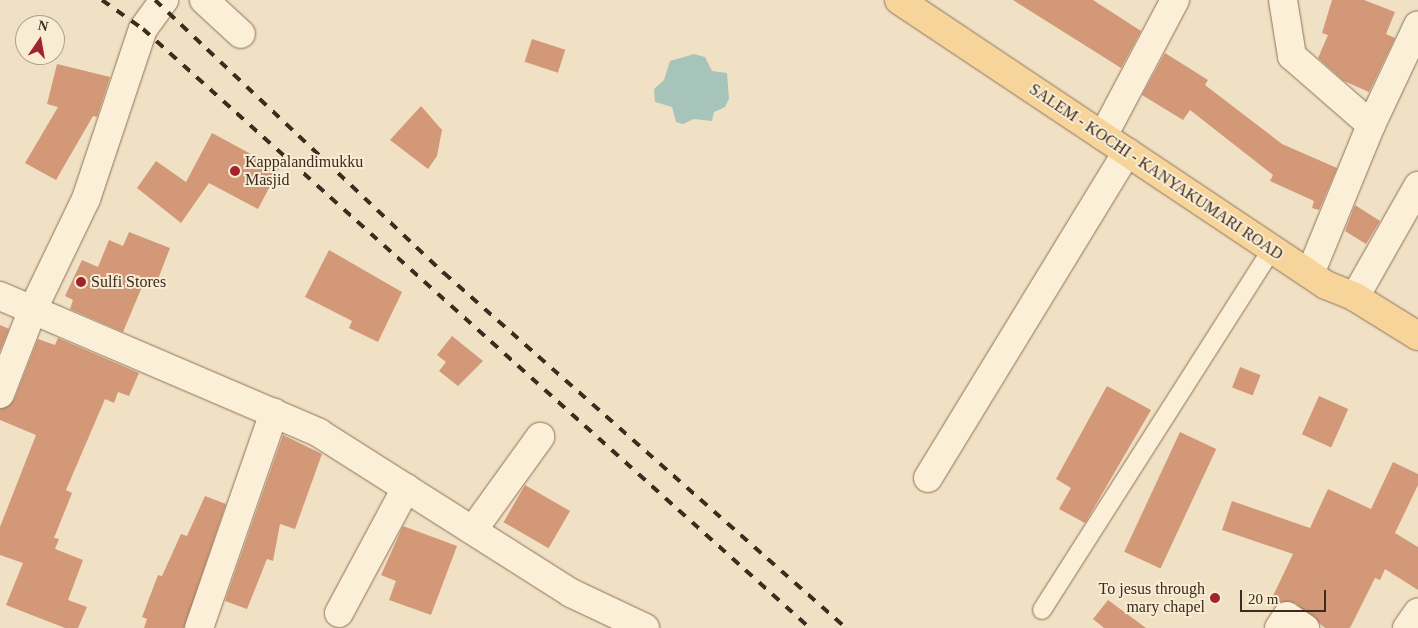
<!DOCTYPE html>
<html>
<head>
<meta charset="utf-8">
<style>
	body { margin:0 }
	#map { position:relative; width:1418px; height:628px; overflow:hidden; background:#f1e1c4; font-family:Georgia,serif }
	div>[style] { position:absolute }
	.water>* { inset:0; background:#a6c4b9 }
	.building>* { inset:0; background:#d29877; transform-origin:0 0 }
	.roads { filter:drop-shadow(0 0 1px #8d7259) drop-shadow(0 0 1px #8d7259) }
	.service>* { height:18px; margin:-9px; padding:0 9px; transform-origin:9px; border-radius:9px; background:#fbefd8 }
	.minor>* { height:28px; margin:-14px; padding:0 14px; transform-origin:14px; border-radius:14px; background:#fbefd8 }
	.primary>* { height:28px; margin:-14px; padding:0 14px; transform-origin:14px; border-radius:14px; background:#f6d49a }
	.rail>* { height:4px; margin-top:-2px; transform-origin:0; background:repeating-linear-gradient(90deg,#3c2b1e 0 9px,transparent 0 18px) }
	.dots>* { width:14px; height:14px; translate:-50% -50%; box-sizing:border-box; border:2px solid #f8ecd4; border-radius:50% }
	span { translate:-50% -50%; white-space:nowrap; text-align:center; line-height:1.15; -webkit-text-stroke:4px #f8ecd4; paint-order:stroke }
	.poi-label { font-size:16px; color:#3c2b1e }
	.left { translate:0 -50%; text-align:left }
	.right { translate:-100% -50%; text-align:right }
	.street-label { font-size:16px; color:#3c2b1e }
	.north { position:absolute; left:15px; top:15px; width:50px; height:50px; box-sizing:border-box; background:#f8ecd4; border:1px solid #ad9f8b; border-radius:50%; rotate:12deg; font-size:14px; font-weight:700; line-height:20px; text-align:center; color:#3c2b1e }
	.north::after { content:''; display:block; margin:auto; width:18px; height:22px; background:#a1242c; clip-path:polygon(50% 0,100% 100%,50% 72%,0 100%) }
	.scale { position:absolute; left:1240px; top:590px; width:86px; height:22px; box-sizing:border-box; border:2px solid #3c2b1e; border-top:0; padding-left:6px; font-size:15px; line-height:18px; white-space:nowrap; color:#3c2b1e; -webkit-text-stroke:4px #f8ecd4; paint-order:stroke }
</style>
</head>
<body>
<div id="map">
	<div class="water">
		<i style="clip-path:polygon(694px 54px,705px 57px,712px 71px,727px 73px,729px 99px,725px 107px,714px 112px,712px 121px,694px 119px,683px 124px,676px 122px,672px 107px,655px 102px,654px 89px,664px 80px,670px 61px)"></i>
	</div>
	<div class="building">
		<i style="clip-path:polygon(1013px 0,1093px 0,1141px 31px,1121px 68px)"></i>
		<i style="clip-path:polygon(1332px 0,1364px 0,1395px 12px,1386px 34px,1395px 38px,1369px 92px,1344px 81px,1318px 58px,1328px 35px,1322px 33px)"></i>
		<i style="left:532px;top:39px;width:35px;height:24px;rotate:18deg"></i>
		<i style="clip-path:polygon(1165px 53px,1208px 80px,1205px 85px,1282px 144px,1337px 168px,1319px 210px,1312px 208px,1314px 201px,1270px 181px,1273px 175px,1190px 110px,1183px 120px,1142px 95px)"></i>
		<i style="clip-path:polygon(57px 64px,110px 77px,97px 117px,93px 116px,56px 180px,25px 163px,58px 107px,47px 104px)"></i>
		<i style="clip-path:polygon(421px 106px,442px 130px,437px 156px,428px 169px,390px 140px)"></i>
		<i style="clip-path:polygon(212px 133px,279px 169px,258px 209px,209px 183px,181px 223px,137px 188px,156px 161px,186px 182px)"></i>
		<i style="clip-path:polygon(1355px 205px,1380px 221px,1366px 244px,1345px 231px)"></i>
		<i style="clip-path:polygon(129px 232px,170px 248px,155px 287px,144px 282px,123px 332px,70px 309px,73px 300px,65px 296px,82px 260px,98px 267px,109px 240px,123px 246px)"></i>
		<i style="clip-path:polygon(329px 250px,402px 292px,378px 342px,349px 328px,352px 321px,305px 297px)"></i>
		<i style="clip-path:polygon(0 325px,9px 329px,0 351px)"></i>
		<i style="clip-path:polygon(452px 336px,483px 361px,458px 386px,439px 371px,446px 362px,437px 355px)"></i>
		<i style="clip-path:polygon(58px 338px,139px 373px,129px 396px,118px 392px,114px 403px,105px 399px,66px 490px,72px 493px,54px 538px,59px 539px,55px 549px,83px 560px,68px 600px,87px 607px,78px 628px,65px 628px,6px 605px,23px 563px,0 555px,0 527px,36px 435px,0 420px,0 409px,14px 400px,38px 339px,55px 345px)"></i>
		<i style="left:1240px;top:367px;width:22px;height:22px;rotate:21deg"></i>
		<i style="clip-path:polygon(1107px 386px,1151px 410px,1085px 523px,1059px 509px,1071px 488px,1056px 479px)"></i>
		<i style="left:1319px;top:396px;width:32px;height:42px;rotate:24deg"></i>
		<i style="left:1180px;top:432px;width:40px;height:132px;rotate:25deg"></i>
		<i style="clip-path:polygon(283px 435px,322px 454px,295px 529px,280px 524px,273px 561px,267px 559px,247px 609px,225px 601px)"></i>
		<i style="clip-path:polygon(1393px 462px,1418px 474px,1418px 485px,1395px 533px,1418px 547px,1418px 590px,1385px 569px,1380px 580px,1375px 578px,1350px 628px,1325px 628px,1295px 603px,1270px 602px,1293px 554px,1222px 530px,1232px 501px,1310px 528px,1328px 489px,1371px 509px)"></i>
		<i style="left:525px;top:485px;width:52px;height:43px;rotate:30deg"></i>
		<i style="clip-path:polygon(205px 496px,226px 504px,184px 628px,144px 628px,147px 619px,142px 617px,158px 575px,162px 576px,181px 534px,187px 536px)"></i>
		<i style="clip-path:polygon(403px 526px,457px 546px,431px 615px,389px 600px,396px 581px,381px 575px)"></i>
		<i style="clip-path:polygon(1108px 600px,1146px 628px,1104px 628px,1093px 619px)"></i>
	</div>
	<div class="roads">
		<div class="service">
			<i style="left:1042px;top:610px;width:428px;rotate:-57.5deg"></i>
		</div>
		<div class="minor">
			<i style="left:204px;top:0;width:50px;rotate:42.6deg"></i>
			<i style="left:1283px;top:0;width:57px;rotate:80.9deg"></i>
			<i style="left:1292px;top:56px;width:105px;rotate:41.1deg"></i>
			<i style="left:1371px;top:125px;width:161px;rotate:112.3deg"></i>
			<i style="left:1371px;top:125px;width:110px;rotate:-64.8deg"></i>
			<i style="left:1103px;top:136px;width:154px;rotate:-62.1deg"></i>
			<i style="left:0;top:296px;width:347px;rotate:23.2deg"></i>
			<i style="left:319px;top:433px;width:299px;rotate:32.4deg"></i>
			<i style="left:571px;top:593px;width:82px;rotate:25.3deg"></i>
			<i style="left:1355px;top:297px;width:128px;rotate:-60.4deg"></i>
			<i style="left:0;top:394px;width:91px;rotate:-68.8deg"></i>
			<i style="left:33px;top:309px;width:122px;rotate:-64.3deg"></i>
			<i style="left:86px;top:199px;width:179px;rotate:-71.5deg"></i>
			<i style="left:143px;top:29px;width:36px;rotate:-54deg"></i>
			<i style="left:928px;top:478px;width:382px;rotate:-58.6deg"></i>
			<i style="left:473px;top:530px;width:115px;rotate:-54.2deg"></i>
			<i style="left:339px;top:613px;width:142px;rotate:-61.8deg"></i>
			<i style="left:199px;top:628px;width:228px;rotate:-70.8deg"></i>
			<i style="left:1279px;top:628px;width:14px;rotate:-56deg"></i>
			<i style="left:1287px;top:616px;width:22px;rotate:34deg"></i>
			<i style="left:1407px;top:628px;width:19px;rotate:-55deg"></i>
		</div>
		<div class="primary">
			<i style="left:899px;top:0;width:513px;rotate:33.72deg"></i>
			<i style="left:1326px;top:285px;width:31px;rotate:22deg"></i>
			<i style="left:1355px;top:297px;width:74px;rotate:31.8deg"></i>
		</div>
	</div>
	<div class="rail">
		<i style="left:102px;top:0;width:50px;rotate:35.3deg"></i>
		<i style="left:143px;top:29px;width:896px;rotate:41.93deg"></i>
		<i style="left:155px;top:0;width:398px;rotate:43.4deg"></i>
		<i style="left:444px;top:273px;width:536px;rotate:41.45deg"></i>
	</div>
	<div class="dots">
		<i style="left:235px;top:171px;background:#a1242c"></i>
		<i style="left:81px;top:282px;background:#a1242c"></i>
		<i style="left:1215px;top:598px;background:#a1242c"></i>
	</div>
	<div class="poi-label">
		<span class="left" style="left:245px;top:171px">Kappalandimukku<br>Masjid</span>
		<span class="left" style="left:91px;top:282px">Sulfi Stores</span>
		<span class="right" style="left:1205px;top:598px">To jesus through<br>mary chapel</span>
	</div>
	<div class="street-label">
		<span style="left:1156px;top:172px;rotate:34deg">SALEM - KOCHI - KANYAKUMARI ROAD</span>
	</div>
	<div class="north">N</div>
	<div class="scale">20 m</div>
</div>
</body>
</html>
